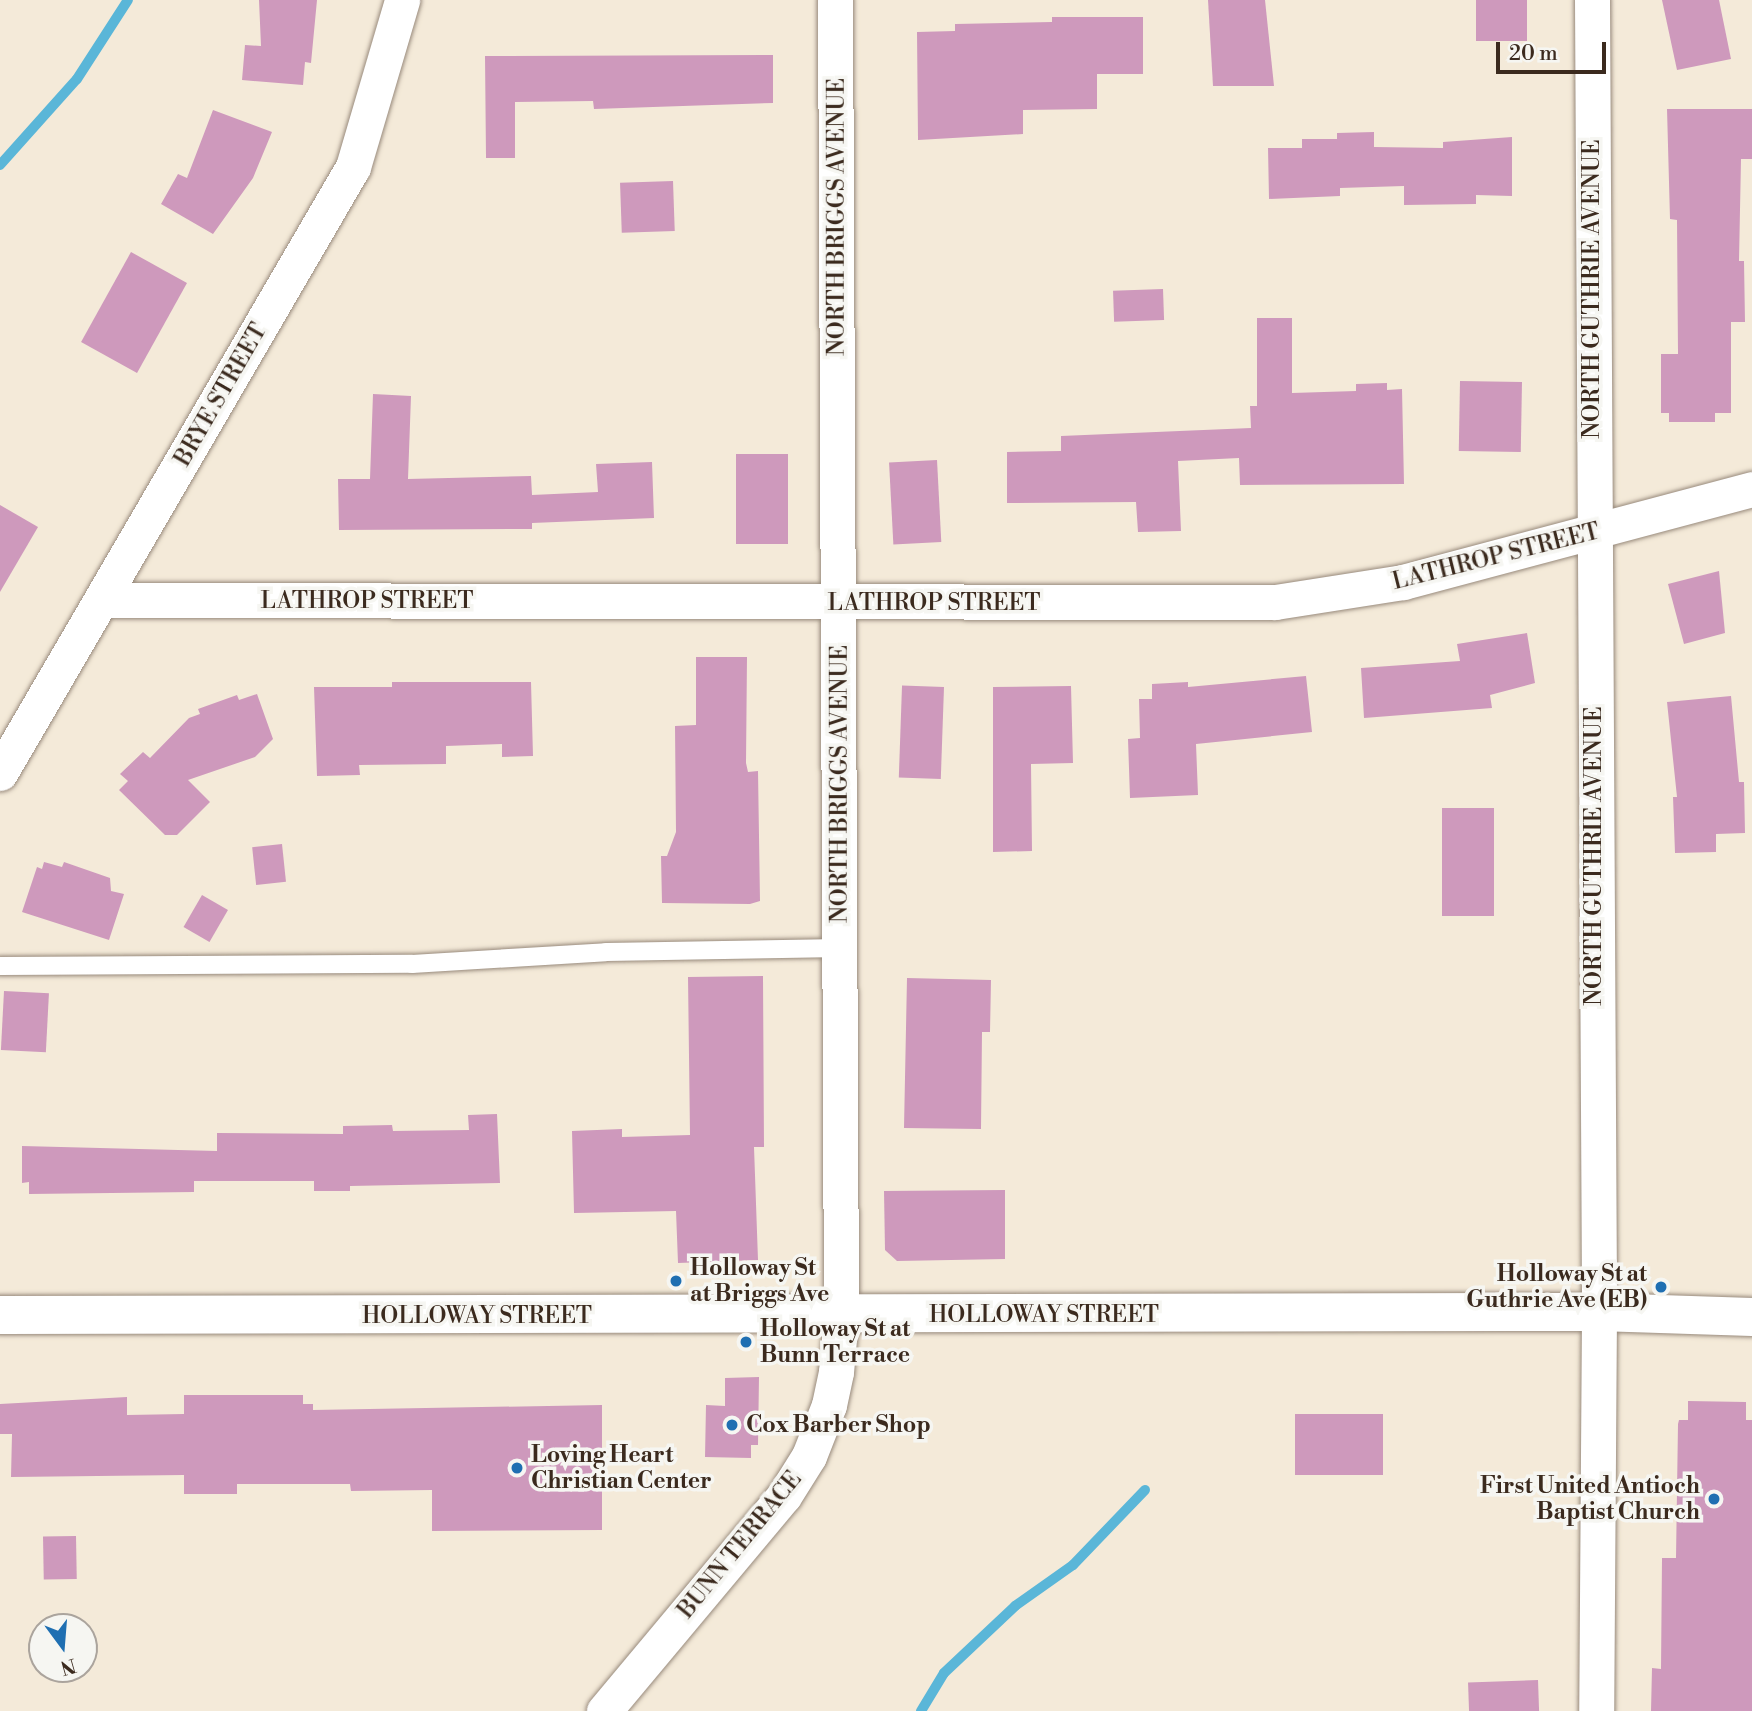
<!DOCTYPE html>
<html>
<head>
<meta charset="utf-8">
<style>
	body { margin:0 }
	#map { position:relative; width:1752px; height:1711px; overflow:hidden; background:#f4ead9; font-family:"Libre Bodoni",serif }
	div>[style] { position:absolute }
	.stream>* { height:10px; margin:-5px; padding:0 5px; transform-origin:5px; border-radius:5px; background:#5ab6d8 }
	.building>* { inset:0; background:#ce99bc; transform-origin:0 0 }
	.roads { filter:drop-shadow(0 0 2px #988a7c) drop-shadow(0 0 2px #988a7c) }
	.service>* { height:18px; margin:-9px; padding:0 9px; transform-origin:9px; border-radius:9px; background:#fff }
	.minor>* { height:35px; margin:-17.5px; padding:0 17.5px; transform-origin:17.5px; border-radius:17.5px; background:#fff }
	.primary>* { height:38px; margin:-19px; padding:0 19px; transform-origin:19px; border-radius:19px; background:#fff }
	.dots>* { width:19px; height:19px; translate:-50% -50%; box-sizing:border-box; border:4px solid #f6f6f2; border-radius:50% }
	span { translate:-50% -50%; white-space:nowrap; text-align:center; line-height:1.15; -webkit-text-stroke:7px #f6f6f2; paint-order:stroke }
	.street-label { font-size:23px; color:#3b2a1e }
	.poi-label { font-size:23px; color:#3b2a1e; font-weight:700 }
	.left { translate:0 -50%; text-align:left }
	.right { translate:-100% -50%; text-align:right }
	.north { position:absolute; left:28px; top:1613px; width:70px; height:70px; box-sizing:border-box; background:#f6f6f2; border:2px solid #aba49d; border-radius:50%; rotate:164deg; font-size:19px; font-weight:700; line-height:28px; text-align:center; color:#3b2a1e }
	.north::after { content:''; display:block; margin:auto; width:24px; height:32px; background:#1f6fb2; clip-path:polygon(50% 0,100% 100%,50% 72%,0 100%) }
	.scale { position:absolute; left:1496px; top:42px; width:110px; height:32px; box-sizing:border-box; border:4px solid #3b2a1e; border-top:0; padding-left:9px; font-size:21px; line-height:24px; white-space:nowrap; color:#3b2a1e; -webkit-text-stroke:5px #f6f6f2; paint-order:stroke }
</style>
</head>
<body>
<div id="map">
	<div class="stream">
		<i style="left:0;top:165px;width:115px;rotate:-48.2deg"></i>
		<i style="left:77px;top:79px;width:94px;rotate:-57.2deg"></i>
		<i style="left:921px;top:1711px;width:44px;rotate:-58.8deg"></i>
		<i style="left:944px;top:1673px;width:98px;rotate:-43.3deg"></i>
		<i style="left:1015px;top:1606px;width:71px;rotate:-35.3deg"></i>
		<i style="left:1073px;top:1565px;width:104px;rotate:-46.2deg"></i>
	</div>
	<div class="building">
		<i style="clip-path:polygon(259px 0,317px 0,311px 63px,305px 62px,303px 85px,242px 80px,245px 45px,261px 46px)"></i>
		<i style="clip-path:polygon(1208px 0,1265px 0,1274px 86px,1213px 86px)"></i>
		<i style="left:1476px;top:0;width:51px;height:41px"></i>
		<i style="clip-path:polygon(1662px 0,1719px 0,1731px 59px,1677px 70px)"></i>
		<i style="clip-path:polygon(1052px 17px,1143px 17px,1143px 74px,1097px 74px,1097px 109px,1023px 110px,1023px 134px,918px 140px,917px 32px,955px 31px,955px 24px,1052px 22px)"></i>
		<i style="clip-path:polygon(773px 55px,773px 103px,594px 109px,593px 101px,515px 102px,515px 158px,486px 158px,485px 56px)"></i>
		<i style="clip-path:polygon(1667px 109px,1752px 109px,1752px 159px,1741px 159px,1739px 261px,1744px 261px,1745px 322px,1731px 322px,1731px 413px,1715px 413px,1715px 422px,1669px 422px,1669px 413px,1661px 413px,1661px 354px,1678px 354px,1677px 220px,1670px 219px)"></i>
		<i style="clip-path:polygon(213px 110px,272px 132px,253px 178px,213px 234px,161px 204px,178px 174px,187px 178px)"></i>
		<i style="clip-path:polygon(1374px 132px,1374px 147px,1443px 148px,1443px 142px,1512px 137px,1512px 196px,1476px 195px,1476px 204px,1404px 205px,1404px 186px,1340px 188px,1340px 196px,1269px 199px,1268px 148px,1302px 148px,1302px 139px,1337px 139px,1337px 133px)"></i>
		<i style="left:673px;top:181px;width:50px;height:53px;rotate:88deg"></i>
		<i style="left:131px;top:252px;width:64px;height:103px;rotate:29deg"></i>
		<i style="left:1163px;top:289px;width:31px;height:50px;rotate:88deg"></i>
		<i style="clip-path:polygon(1257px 318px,1292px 318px,1292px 393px,1356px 391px,1356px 384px,1387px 383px,1387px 390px,1402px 389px,1404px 484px,1240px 485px,1239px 458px,1178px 461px,1181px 531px,1138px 532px,1136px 502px,1007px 503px,1007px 452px,1061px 451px,1061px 436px,1251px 428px,1250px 406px,1257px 406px)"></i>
		<i style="left:1460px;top:381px;width:62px;height:70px;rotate:1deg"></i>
		<i style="clip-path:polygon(373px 394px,411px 396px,408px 479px,531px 476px,532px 495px,598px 492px,596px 464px,652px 462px,654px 518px,532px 523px,532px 529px,339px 530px,338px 479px,370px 479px)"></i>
		<i style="left:736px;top:454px;width:52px;height:90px"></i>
		<i style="left:937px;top:460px;width:82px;height:48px;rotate:87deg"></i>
		<i style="clip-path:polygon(0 505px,38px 527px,0 592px)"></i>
		<i style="clip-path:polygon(1719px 571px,1725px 633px,1684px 644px,1668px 584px)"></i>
		<i style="clip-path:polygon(1527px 633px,1535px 683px,1490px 695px,1492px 708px,1364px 718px,1361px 668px,1460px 661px,1457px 644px)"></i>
		<i style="clip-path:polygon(696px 657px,747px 657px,746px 763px,748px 772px,758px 771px,760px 901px,750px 904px,662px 903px,661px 856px,667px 856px,676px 832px,675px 726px,696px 725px)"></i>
		<i style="clip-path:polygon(1306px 676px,1312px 732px,1196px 744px,1198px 795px,1130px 798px,1128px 739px,1140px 738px,1139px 699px,1152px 699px,1152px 684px,1188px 682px,1188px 687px)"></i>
		<i style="clip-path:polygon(392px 682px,531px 682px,533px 756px,502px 757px,502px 744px,446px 746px,446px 764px,359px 765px,360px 775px,317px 776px,314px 687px,392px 687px)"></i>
		<i style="clip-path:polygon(1071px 686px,1073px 763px,1031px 764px,1032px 851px,993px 852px,993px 687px)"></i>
		<i style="left:944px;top:687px;width:92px;height:42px;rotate:92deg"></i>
		<i style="clip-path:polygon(257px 694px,273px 739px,255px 757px,188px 780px,210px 802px,177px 835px,165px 835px,119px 790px,128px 781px,120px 774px,143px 752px,150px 758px,189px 718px,200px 714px,198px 709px,237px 695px,239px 700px)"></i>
		<i style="clip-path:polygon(1731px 696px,1739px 782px,1744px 782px,1745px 833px,1716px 834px,1716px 852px,1675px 853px,1673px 797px,1677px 797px,1667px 702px)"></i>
		<i style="left:1442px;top:808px;width:52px;height:108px"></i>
		<i style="left:282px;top:844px;width:38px;height:30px;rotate:84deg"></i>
		<i style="clip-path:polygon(44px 862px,62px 867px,64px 862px,110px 878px,111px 891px,124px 894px,109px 940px,22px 912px,37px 867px,42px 869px)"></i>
		<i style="left:202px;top:895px;width:30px;height:37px;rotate:30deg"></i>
		<i style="clip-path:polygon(763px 976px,764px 1147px,754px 1147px,758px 1260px,678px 1263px,676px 1211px,574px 1213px,572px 1131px,622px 1129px,622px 1137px,690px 1135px,688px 977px)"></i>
		<i style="clip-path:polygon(907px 978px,991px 980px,990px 1032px,982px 1032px,981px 1129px,904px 1128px)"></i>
		<i style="left:4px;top:991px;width:45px;height:59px;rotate:3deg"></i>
		<i style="clip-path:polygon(497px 1114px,500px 1183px,350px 1186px,350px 1191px,314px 1191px,314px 1181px,194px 1181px,194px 1192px,29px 1194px,29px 1182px,22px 1183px,22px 1146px,217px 1151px,217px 1133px,343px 1134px,343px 1126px,392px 1125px,393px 1131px,469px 1130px,468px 1115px)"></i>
		<i style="clip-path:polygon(1005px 1190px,1005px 1259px,897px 1261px,885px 1250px,884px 1191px)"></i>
		<i style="clip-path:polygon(759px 1377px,758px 1445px,751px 1445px,751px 1458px,705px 1457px,706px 1405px,725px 1406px,725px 1378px)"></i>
		<i style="clip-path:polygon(184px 1395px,303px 1395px,303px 1404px,313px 1404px,313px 1410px,602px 1405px,602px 1530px,432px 1531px,432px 1490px,351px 1491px,350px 1484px,237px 1484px,237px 1494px,184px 1494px,184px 1475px,11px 1477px,12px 1434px,0 1434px,0 1404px,127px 1397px,127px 1415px,184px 1414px)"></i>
		<i style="clip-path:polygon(1688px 1401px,1746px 1402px,1746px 1420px,1752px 1420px,1752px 1711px,1651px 1711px,1652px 1668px,1661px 1669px,1662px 1558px,1676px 1558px,1678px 1424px,1679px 1420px,1688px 1420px)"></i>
		<i style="left:1295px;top:1414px;width:88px;height:61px"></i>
		<i style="left:76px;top:1536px;width:43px;height:33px;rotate:89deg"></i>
		<i style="left:1538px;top:1680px;width:31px;height:70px;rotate:88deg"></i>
	</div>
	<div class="roads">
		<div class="service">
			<i style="left:0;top:966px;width:412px;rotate:-0.3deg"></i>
			<i style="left:412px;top:964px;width:194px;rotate:-3.5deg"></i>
			<i style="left:606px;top:952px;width:235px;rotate:-1deg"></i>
		</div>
		<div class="minor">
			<i style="left:1592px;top:0;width:1312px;rotate:89.69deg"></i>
			<i style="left:1599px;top:1312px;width:399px;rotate:90.4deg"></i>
			<i style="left:103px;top:600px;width:1172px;rotate:0.1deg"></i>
			<i style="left:1275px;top:602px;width:130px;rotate:-8.9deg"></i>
			<i style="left:1403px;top:582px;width:361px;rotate:-14.9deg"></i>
			<i style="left:0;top:773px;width:701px;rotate:-59.78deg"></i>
			<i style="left:353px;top:167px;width:174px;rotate:-73.6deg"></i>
			<i style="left:604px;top:1711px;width:280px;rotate:-50.1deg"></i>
			<i style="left:784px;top:1496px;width:47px;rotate:-58deg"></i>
			<i style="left:809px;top:1456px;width:55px;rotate:-68.6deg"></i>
			<i style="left:829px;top:1405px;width:34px;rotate:-78deg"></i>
			<i style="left:836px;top:1372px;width:55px;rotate:-84.8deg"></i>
			<i style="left:841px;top:1317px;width:1317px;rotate:-90.26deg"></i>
		</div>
		<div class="primary">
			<i style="left:0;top:1315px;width:1599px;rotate:-0.11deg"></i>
			<i style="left:1599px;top:1312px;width:153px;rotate:1.9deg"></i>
		</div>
	</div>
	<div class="dots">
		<i style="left:676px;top:1281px;background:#1f6fb2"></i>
		<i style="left:1661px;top:1287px;background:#1f6fb2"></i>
		<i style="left:746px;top:1342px;background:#1f6fb2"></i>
		<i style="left:732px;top:1425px;background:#1f6fb2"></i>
		<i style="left:517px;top:1468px;background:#1f6fb2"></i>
		<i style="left:1714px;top:1499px;background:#1f6fb2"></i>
	</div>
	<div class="street-label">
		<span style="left:837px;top:217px;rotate:-90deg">NORTH BRIGGS AVENUE</span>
		<span style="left:1592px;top:289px;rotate:-90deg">NORTH GUTHRIE AVENUE</span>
		<span style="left:221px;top:395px;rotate:-60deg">BRYE STREET</span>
		<span style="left:1496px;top:557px;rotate:-14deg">LATHROP STREET</span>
		<span style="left:367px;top:601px">LATHROP STREET</span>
		<span style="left:934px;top:603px">LATHROP STREET</span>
		<span style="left:840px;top:784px;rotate:-90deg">NORTH BRIGGS AVENUE</span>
		<span style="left:1594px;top:856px;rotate:-90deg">NORTH GUTHRIE AVENUE</span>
		<span style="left:1044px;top:1315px">HOLLOWAY STREET</span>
		<span style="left:477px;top:1316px">HOLLOWAY STREET</span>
		<span style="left:740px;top:1545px;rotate:-51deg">BUNN TERRACE</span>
	</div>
	<div class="poi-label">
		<span class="left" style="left:690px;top:1281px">Holloway St<br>at Briggs Ave</span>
		<span class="right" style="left:1647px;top:1287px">Holloway St at<br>Guthrie Ave (EB)</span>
		<span class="left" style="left:760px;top:1342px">Holloway St at<br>Bunn Terrace</span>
		<span class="left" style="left:746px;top:1425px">Cox Barber Shop</span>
		<span class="left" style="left:531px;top:1468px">Loving Heart<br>Christian Center</span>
		<span class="right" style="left:1700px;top:1499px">First United Antioch<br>Baptist Church</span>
	</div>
	<div class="north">N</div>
	<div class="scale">20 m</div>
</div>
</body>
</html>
